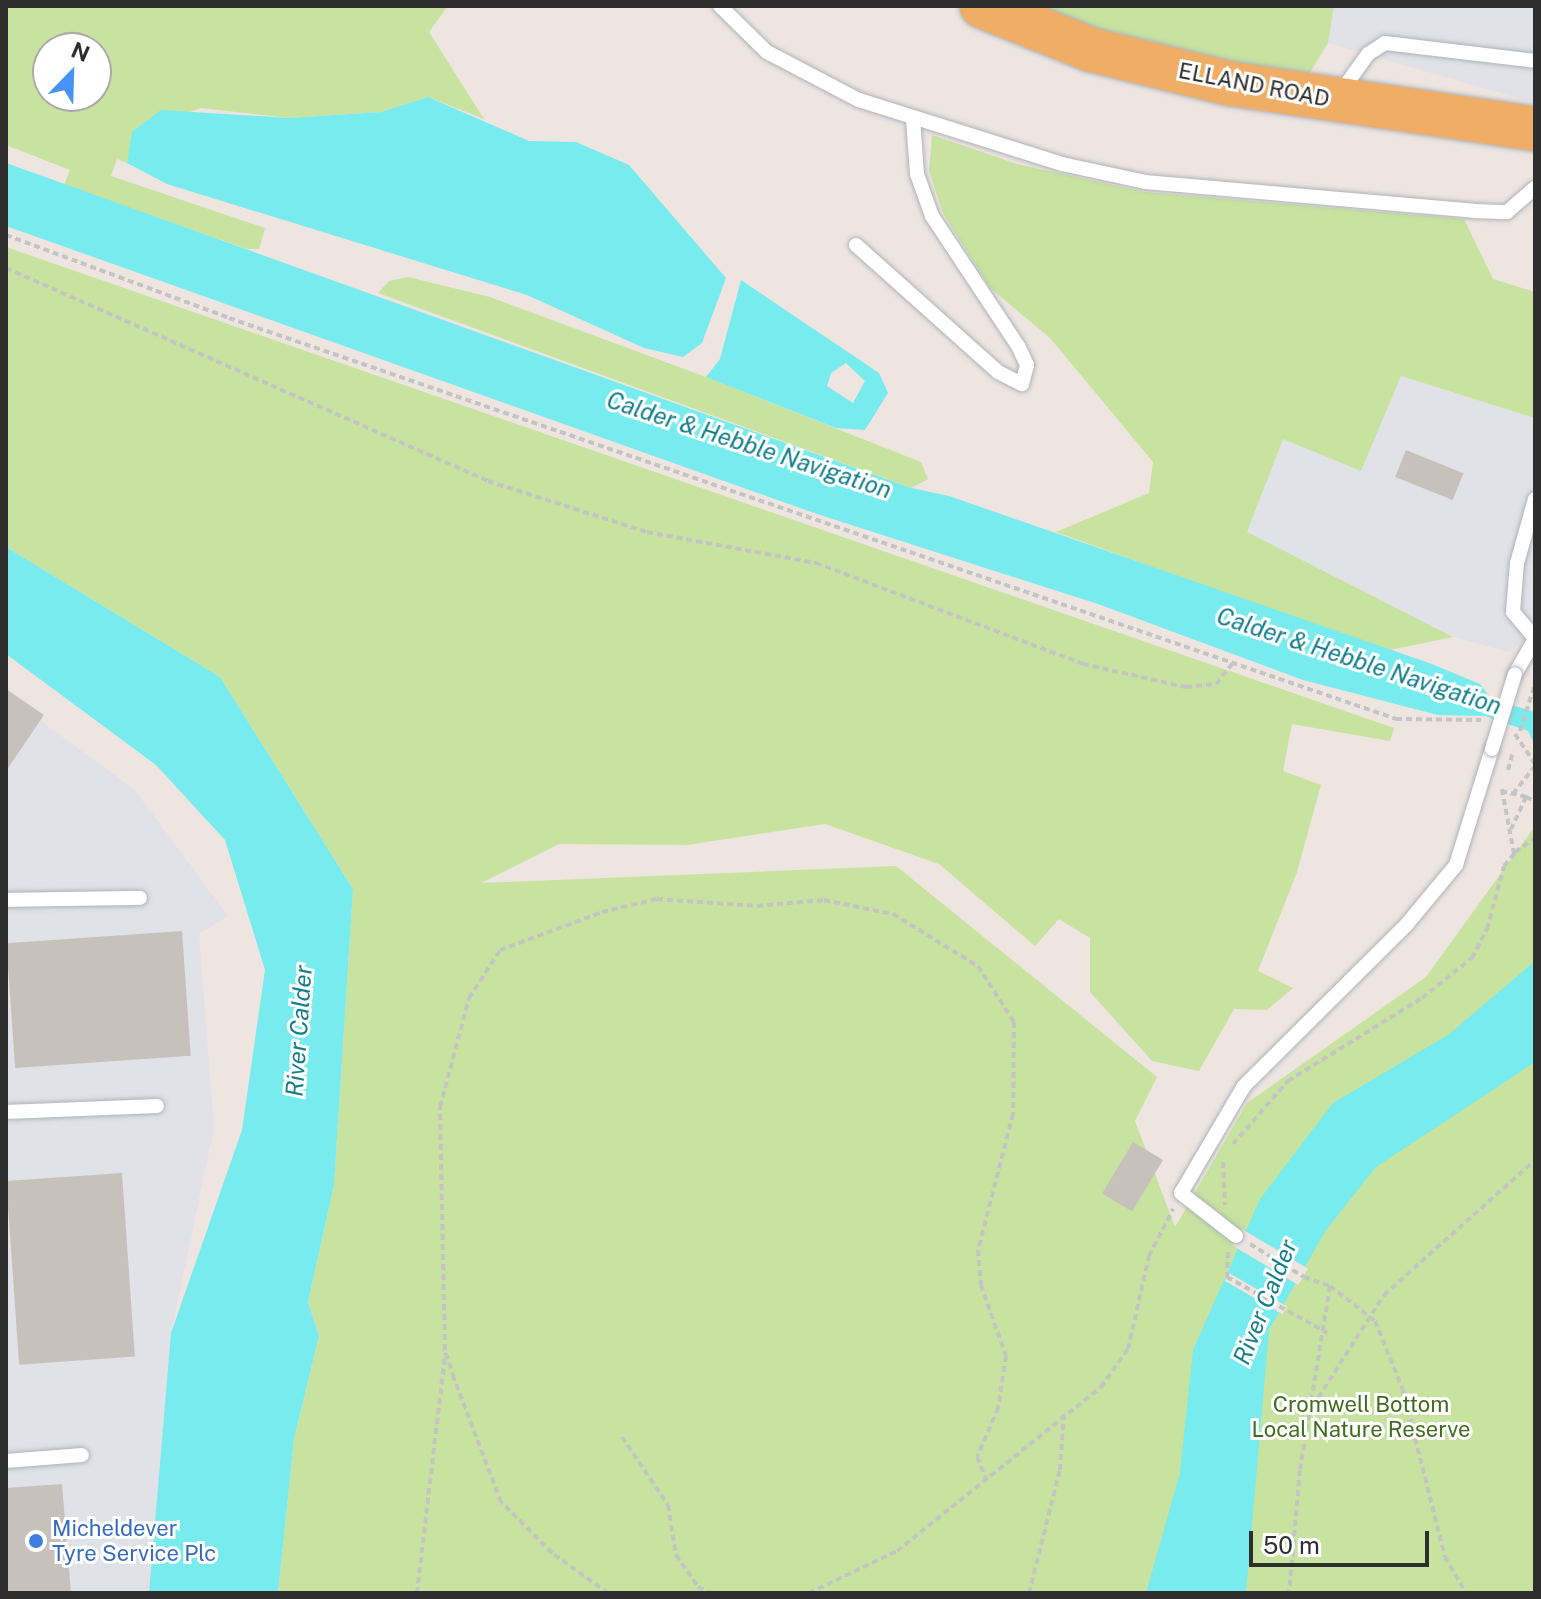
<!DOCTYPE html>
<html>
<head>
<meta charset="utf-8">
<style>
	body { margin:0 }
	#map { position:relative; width:1541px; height:1599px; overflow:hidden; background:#eee5e1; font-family:"Public Sans",sans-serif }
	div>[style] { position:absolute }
	.industrial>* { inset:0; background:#e1e1e8 }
	.green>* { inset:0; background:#c7e39f }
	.water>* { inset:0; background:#77ebed }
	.pier>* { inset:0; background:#eee5e1; transform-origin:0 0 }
	.building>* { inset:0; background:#c7c1bc; transform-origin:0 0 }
	.path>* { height:4px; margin-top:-2px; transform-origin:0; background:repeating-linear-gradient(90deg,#c4c4c4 0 6px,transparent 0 10px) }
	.roads { filter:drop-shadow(0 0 2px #aeb3b9) drop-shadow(0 0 2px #aeb3b9) }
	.lane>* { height:14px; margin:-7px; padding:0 7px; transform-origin:7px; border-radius:7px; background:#fff }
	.primary>* { height:44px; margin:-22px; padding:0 22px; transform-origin:22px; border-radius:22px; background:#efad66 }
	.path-bridge>* { height:4px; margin-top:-2px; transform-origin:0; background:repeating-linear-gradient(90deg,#c4c4c4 0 6px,transparent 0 10px) }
	.bridges { filter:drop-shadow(0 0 2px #aeb3b9) drop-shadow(0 0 2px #aeb3b9) }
	.lane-bridge>* { height:14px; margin:-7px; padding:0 7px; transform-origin:7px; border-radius:7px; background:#fff }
	.dots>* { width:22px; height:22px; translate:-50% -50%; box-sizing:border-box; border:4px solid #fff; border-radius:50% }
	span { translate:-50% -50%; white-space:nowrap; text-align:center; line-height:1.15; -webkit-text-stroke:6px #fff; paint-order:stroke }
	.street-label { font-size:22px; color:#2e2e2e }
	.park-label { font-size:22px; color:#416c1d }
	.shop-label { font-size:22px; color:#366cbe }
	.left { translate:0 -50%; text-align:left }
	.water-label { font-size:24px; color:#117e8a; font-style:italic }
	.frame { position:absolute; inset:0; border:8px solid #2e2e2e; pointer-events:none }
	.north { position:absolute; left:32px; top:32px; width:80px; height:80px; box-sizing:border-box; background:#fff; border:2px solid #ababab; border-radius:50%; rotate:23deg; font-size:22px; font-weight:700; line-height:32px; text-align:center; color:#2e2e2e }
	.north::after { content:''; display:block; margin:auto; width:28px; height:36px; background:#4692f7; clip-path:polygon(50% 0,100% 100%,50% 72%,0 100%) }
	.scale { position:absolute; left:1249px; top:1531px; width:180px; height:36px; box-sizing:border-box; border:4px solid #2e2e2e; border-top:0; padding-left:10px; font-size:24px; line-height:28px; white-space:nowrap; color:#2e2e2e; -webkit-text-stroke:6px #fff; paint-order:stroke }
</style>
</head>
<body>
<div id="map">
	<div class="industrial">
		<i style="clip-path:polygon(1334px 6px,1535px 6px,1535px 103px,1328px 43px)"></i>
		<i style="clip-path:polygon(1401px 376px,1535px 418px,1535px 633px,1509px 652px,1435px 632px,1246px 532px,1283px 439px)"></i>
		<i style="clip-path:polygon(6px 696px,134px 789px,228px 916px,199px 934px,214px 1128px,171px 1333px,149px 1593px,6px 1593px)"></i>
	</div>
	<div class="green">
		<i style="clip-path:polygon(evenodd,6px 6px,448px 6px,429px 32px,484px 119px,428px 97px,381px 112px,289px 118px,201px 108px,133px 132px,127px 163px,117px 159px,111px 176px,265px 228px,259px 249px,247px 249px,64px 185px,70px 170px,6px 145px,6px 6px,48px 48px,96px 48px,96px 96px,48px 96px,48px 48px)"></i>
		<i style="clip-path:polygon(1004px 6px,1334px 6px,1328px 43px,1303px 84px)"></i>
		<i style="clip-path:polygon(932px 135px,1017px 164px,1145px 192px,1464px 219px,1493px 279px,1535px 292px,1535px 418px,1401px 376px,1361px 471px,1283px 439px,1247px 532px,1453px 637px,1385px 651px,1056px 532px,1149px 493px,1153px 462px,1050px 338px,990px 288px,943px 213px,929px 171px)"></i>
		<i style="clip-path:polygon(6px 247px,1394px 728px,1390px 741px,1292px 724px,1283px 771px,1321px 785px,1297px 872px,1258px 971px,1293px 988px,1267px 1010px,1234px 1009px,1199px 1071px,1152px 1061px,1090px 992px,1090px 938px,1059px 919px,1035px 946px,939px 864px,825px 824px,687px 845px,559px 844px,481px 883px,896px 866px,1157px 1077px,1135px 1121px,1175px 1227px,1247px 1103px,1426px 977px,1535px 826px,1535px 1593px,278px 1593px,294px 1439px,319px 1336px,308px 1302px,334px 1185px,353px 889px,220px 677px,6px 547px)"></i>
		<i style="clip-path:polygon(408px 277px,490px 297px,706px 377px,921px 462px,928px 479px,911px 488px,378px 293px,389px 281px)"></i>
	</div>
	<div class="water">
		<i style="clip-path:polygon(428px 97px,529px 141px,576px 142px,629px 165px,726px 278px,702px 343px,683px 357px,644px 348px,527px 295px,167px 184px,127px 163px,132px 132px,161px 110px,289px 118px,381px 112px)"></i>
		<i style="clip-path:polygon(6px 163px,911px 488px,949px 496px,1429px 663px,1480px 684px,1491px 699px,1535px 712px,1535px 745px,1528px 731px,1485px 716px,1438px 715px,1303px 680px,1098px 604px,817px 514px,6px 226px)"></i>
		<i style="clip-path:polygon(evenodd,741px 280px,879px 373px,888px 393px,865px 430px,836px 428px,706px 377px,720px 359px,741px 280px,846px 363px,865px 381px,853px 403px,827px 386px,831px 373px,846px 363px)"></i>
		<i style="clip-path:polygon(6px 547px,220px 677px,353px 889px,334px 1185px,308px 1302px,319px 1336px,294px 1439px,278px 1593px,149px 1593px,171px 1333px,242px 1130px,265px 970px,225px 840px,156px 765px,6px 654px)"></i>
		<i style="clip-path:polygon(1535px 961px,1535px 1062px,1376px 1167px,1326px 1230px,1269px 1330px,1246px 1593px,1146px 1593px,1180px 1473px,1193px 1350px,1260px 1199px,1333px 1103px,1448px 1035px)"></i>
	</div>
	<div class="pier">
		<i style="left:1242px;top:1229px;width:77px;height:19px;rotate:31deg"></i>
		<i style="left:1229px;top:1273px;width:67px;height:9px;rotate:30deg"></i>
	</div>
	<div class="building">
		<i style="left:1406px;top:450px;width:62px;height:29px;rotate:22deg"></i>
		<i style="clip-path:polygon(6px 689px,44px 715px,6px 771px)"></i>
		<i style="left:182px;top:931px;width:125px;height:176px;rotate:86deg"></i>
		<i style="left:1133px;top:1142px;width:35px;height:60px;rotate:31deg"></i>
		<i style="left:122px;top:1173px;width:184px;height:116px;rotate:86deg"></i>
		<i style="clip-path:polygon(62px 1484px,71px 1593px,6px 1593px,6px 1488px)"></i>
	</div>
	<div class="path">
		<i style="left:6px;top:235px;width:238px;rotate:20.4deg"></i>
		<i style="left:229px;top:318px;width:1234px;rotate:18.96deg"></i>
		<i style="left:1396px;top:719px;width:85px;rotate:0.7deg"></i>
		<i style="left:6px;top:268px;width:527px;rotate:23.84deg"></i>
		<i style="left:488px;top:481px;width:167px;rotate:17.8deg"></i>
		<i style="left:647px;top:532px;width:172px;rotate:10.4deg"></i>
		<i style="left:816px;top:563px;width:285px;rotate:20.7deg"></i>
		<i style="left:1083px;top:664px;width:106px;rotate:12.6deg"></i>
		<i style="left:1186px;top:687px;width:30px;rotate:-6deg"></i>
		<i style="left:1216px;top:684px;width:26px;rotate:-51deg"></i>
		<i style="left:1535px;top:684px;width:1px;rotate:-90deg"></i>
		<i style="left:1515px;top:734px;width:36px;rotate:56deg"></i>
		<i style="left:1501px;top:791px;width:26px;rotate:13deg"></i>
		<i style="left:1526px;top:797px;width:35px;rotate:115deg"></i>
		<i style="left:1513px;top:794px;width:36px;rotate:-52deg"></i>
		<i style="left:1526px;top:797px;width:10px;rotate:24deg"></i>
		<i style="left:1515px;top:852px;width:24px;rotate:-35deg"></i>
		<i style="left:1233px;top:1144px;width:84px;rotate:-48.9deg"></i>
		<i style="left:1288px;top:1081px;width:158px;rotate:-31.8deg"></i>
		<i style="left:1422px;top:998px;width:64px;rotate:-38.7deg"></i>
		<i style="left:1472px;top:958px;width:33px;rotate:-63deg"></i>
		<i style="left:1487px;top:929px;width:65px;rotate:-74.9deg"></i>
		<i style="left:1504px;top:866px;width:16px;rotate:-50deg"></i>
		<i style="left:1514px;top:854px;width:66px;rotate:-100.5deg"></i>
		<i style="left:1223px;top:1162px;width:43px;rotate:87.3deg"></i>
		<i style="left:1250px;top:1244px;width:63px;rotate:31.4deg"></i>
		<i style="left:1304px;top:1277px;width:28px;rotate:19deg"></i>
		<i style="left:1330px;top:1286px;width:186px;rotate:99.3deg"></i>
		<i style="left:1300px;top:1470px;width:123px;rotate:95.1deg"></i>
		<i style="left:1228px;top:1252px;width:25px;rotate:92deg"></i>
		<i style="left:1227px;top:1277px;width:115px;rotate:29.2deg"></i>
		<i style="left:1330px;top:1286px;width:57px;rotate:37.9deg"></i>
		<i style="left:1375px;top:1321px;width:74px;rotate:67.9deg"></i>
		<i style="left:1403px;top:1390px;width:172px;rotate:75.9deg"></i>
		<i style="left:1445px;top:1557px;width:42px;rotate:59.7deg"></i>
		<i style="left:1313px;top:1406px;width:132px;rotate:-57.4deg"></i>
		<i style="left:1384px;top:1295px;width:203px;rotate:-41.8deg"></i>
		<i style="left:622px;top:1437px;width:82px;rotate:55.9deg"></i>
		<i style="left:668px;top:1505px;width:51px;rotate:80.9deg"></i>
		<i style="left:676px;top:1555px;width:39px;rotate:55deg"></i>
		<i style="left:698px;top:1587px;width:14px;rotate:25deg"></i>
		<i style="left:417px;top:1593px;width:242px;rotate:-83.3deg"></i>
		<i style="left:608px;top:1593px;width:69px;rotate:-144.5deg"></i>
		<i style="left:552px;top:1553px;width:72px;rotate:-135deg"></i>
		<i style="left:501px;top:1502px;width:133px;rotate:-110.8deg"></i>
		<i style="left:454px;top:1378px;width:29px;rotate:-108deg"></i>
		<i style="left:445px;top:1350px;width:243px;rotate:-91.2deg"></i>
		<i style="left:440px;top:1107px;width:113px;rotate:-75.1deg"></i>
		<i style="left:469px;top:998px;width:57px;rotate:-57.1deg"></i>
		<i style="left:500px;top:950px;width:109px;rotate:-20.4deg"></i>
		<i style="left:602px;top:912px;width:57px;rotate:-13.3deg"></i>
		<i style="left:657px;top:899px;width:100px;rotate:4deg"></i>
		<i style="left:757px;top:906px;width:67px;rotate:-5.1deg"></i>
		<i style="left:824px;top:900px;width:70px;rotate:11.5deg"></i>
		<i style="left:893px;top:914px;width:100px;rotate:31.5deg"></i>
		<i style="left:978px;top:966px;width:67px;rotate:57.3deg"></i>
		<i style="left:1014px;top:1022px;width:92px;rotate:90.6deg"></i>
		<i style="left:1013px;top:1114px;width:140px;rotate:104.4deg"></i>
		<i style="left:978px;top:1250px;width:35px;rotate:85deg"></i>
		<i style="left:981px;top:1285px;width:75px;rotate:70.6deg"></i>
		<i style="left:1006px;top:1356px;width:53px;rotate:98.7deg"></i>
		<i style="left:998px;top:1408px;width:53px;rotate:113.2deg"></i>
		<i style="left:977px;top:1457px;width:23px;rotate:67deg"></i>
		<i style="left:809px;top:1593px;width:98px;rotate:-25.5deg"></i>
		<i style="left:897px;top:1551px;width:262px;rotate:-38.8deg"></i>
		<i style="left:1101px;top:1387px;width:47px;rotate:-54.6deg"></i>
		<i style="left:1128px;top:1349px;width:95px;rotate:-77.3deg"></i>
		<i style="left:1149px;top:1256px;width:53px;rotate:-62.9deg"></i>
		<i style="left:1029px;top:1593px;width:127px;rotate:-75.9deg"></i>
		<i style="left:1060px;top:1470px;width:57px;rotate:-86deg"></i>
	</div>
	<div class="roads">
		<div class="lane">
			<i style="left:720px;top:6px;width:66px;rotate:44.4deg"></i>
			<i style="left:767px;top:52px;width:104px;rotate:27.6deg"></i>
			<i style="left:859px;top:100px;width:213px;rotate:17.5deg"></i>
			<i style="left:1062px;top:164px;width:85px;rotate:12.2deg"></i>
			<i style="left:1145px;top:182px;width:330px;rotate:5deg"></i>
			<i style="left:1474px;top:211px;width:33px;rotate:2deg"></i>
			<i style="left:1507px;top:212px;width:37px;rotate:-41deg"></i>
			<i style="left:1340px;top:93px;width:48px;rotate:-54.3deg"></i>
			<i style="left:1368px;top:54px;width:20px;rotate:-33deg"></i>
			<i style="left:1385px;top:43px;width:151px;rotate:6.8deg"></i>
			<i style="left:856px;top:245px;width:191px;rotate:41.8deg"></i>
			<i style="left:998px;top:372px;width:27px;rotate:27deg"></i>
			<i style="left:1022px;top:384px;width:20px;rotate:-75deg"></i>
			<i style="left:1027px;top:365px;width:21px;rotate:-115deg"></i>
			<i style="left:1018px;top:346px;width:156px;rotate:-123.5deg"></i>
			<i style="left:932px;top:216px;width:45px;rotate:-109.7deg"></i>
			<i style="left:917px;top:174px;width:56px;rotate:-94.1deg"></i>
			<i style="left:1535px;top:499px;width:66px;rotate:105.7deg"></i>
			<i style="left:1517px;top:563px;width:49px;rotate:94.7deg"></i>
			<i style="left:1513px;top:612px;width:34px;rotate:50deg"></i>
			<i style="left:1515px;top:674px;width:40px;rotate:-60.3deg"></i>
			<i style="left:6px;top:900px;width:134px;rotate:-0.9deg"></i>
			<i style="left:6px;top:1112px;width:151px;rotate:-2.3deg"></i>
			<i style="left:1236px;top:1236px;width:70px;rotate:-142deg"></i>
			<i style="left:1181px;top:1193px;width:124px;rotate:-59.5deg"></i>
			<i style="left:1244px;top:1086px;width:230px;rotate:-44.8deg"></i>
			<i style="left:1407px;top:924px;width:77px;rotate:-50.3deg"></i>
			<i style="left:1456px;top:865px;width:121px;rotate:-72.8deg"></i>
			<i style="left:6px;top:1461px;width:76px;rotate:-4.5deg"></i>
		</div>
		<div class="primary">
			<i style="left:982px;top:6px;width:118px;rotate:21.8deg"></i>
			<i style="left:1092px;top:50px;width:144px;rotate:13.7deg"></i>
			<i style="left:1232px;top:84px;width:306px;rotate:8.4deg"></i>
		</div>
	</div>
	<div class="path-bridge">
		<i style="left:1520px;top:731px;width:49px;rotate:-72.3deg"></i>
		<i style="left:1508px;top:770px;width:16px;rotate:-75deg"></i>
	</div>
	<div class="bridges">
		<div class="lane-bridge">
			<i style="left:1492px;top:749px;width:78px;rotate:-73deg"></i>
		</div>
	</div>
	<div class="dots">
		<i style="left:36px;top:1541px;background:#3f7fe0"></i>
	</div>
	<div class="street-label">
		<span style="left:1254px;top:85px;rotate:11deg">ELLAND ROAD</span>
	</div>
	<div class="park-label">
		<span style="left:1361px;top:1417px">Cromwell Bottom<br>Local Nature Reserve</span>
	</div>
	<div class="shop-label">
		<span class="left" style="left:52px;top:1541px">Micheldever<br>Tyre Service Plc</span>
	</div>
	<div class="water-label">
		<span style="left:749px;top:445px;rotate:18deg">Calder &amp; Hebble Navigation</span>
		<span style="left:1359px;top:661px;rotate:18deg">Calder &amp; Hebble Navigation</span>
		<span style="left:299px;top:1031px;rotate:-86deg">River Calder</span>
		<span style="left:1265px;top:1302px;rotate:-68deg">River Calder</span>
	</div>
	<div class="frame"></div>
	<div class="north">N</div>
	<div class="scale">50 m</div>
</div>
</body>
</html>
